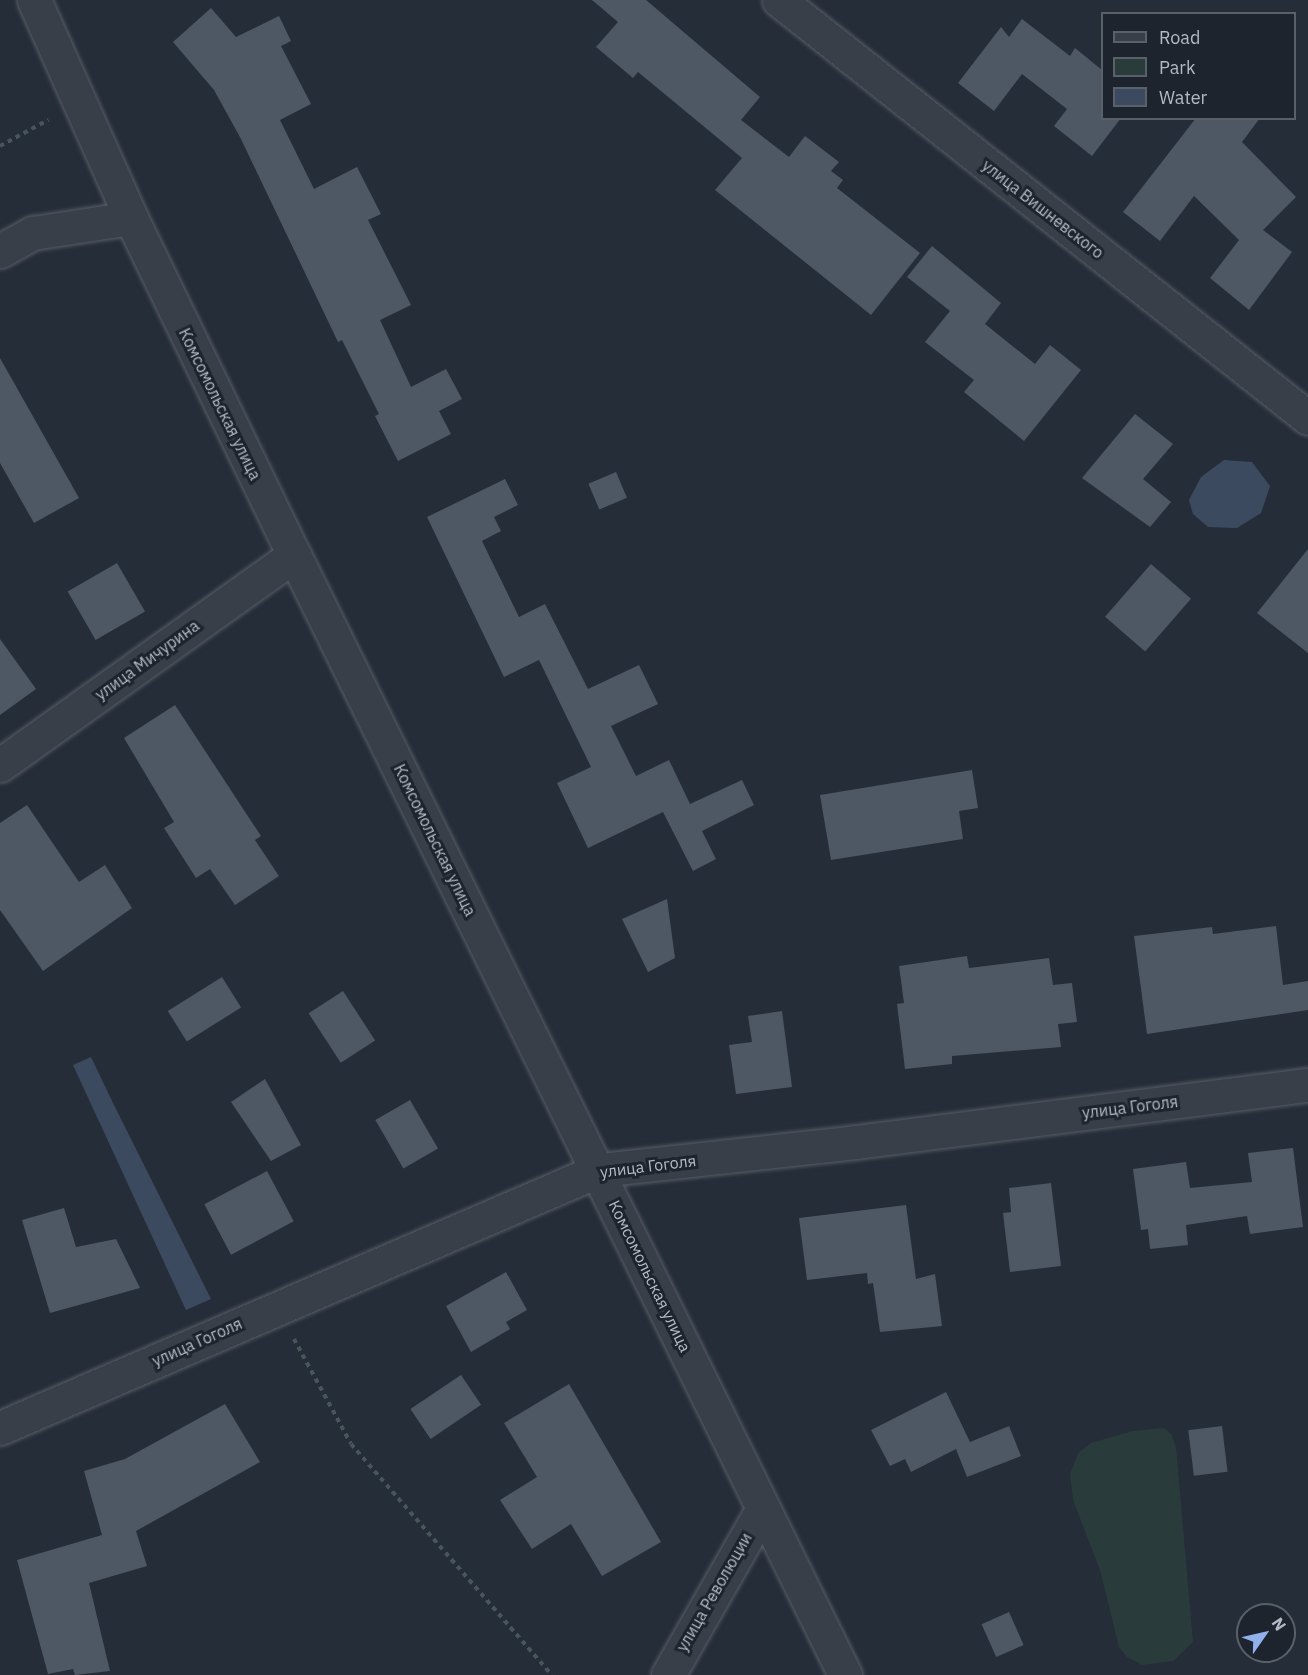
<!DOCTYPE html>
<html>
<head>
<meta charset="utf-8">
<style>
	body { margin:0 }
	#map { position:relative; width:1308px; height:1675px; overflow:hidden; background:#252d39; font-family:"IBM Plex Sans",sans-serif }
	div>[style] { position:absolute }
	.green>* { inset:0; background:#2a3b3c }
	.water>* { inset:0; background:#3c4a60 }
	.building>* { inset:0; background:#4e5764; transform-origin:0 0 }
	.path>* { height:4px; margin-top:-2px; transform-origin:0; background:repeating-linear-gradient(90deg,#475659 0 4.5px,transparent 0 9px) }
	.roads { filter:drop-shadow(0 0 2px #575d67) drop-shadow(0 0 2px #575d67) }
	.street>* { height:33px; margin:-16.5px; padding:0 16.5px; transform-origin:16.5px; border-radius:16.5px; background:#383f49 }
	span { translate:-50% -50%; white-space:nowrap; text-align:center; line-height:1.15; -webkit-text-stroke:6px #1e242e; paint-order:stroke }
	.street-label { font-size:16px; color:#b4bac5 }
	.legend { position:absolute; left:1101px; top:12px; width:195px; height:108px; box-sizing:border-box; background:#1e242e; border:2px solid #5a606a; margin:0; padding:8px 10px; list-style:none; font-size:18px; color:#b4bac5 }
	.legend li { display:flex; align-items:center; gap:12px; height:30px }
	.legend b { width:30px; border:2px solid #5a606a }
	.north { position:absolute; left:1236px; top:1603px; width:60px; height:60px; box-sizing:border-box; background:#1e242e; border:2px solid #5a606a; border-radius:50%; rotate:56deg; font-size:16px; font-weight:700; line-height:24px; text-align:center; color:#b4bac5 }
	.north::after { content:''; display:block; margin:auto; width:21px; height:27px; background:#91b1ec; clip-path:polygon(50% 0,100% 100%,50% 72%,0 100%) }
</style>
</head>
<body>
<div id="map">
	<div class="green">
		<i style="clip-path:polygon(1164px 1428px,1172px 1435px,1176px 1447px,1193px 1642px,1173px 1661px,1142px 1665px,1127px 1657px,1119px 1647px,1100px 1570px,1073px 1500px,1070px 1474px,1078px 1453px,1091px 1443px,1133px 1431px)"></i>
	</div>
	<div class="water">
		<i style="clip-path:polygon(1224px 460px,1252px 462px,1270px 486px,1261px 513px,1237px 528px,1208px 527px,1193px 514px,1189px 500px,1201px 477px)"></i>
		<i style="clip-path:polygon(91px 1057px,113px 1103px,211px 1299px,186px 1310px,73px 1065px)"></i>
	</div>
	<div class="building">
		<i style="clip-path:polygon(592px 0,646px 0,760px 97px,741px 120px,789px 157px,805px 136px,839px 162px,831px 171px,843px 180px,837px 188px,920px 253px,871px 315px,715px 190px,742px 158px,638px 72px,633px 78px,596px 47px,618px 22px)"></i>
		<i style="clip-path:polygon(211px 8px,236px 37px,279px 16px,291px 41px,281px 46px,311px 104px,280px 120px,314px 189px,357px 167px,381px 214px,368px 220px,411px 305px,380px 320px,411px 387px,446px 369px,462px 399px,439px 411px,451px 434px,398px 461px,375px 416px,379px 414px,342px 340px,338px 342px,241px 139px,214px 90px,173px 42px)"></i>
		<i style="clip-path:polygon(1022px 19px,1070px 56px,1075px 48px,1102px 70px,1102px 118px,1121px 118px,1092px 156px,1054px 126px,1067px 109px,1022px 74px,994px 111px,958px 83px,1001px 27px,1009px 37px)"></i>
		<i style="clip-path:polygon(1196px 118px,1260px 118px,1242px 142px,1296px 197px,1263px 230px,1292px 252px,1249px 310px,1210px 278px,1239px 240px,1194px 196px,1160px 241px,1123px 212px)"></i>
		<i style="clip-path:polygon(932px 246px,1001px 303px,985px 324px,1035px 364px,1050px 345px,1081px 370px,1024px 441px,964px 392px,974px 380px,925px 342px,950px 311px,907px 277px)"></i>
		<i style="clip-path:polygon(0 358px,79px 498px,34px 523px,0 463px)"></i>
		<i style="clip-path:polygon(1135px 414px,1173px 444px,1143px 479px,1171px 502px,1150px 527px,1082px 478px)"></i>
		<i style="left:616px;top:472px;width:28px;height:30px;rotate:67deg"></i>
		<i style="clip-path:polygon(505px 479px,518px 505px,494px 517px,501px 531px,482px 541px,519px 617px,545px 604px,588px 689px,639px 665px,658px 704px,611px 726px,636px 776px,669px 760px,690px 804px,742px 780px,754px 805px,702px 831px,716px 859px,693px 871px,663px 812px,588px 848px,557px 783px,591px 767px,539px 660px,504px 677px,427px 517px)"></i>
		<i style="clip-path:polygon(1308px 549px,1308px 653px,1257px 613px)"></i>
		<i style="left:117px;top:563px;width:56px;height:57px;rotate:60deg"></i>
		<i style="left:1151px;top:564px;width:53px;height:70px;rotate:41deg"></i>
		<i style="clip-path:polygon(0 639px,36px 689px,0 715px)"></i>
		<i style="clip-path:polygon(175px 705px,261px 836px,255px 840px,279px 876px,235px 905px,210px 869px,196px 878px,164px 828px,174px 822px,124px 738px)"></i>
		<i style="clip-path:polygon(972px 770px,978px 808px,959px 811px,963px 839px,831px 860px,820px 795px)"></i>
		<i style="clip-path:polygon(27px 805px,79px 882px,105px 865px,132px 908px,43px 971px,0 910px,0 823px)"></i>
		<i style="clip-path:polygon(667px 899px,675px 958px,648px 972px,622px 919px)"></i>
		<i style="clip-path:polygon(1276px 926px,1283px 985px,1308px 981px,1308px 1010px,1147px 1034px,1134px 936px,1212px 927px,1213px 934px)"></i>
		<i style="clip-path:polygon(967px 956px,969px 968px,1049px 958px,1053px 985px,1072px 983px,1077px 1022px,1058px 1024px,1061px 1047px,952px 1056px,952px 1064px,905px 1069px,897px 1004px,904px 1003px,899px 966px)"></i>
		<i style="left:222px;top:977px;width:36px;height:64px;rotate:58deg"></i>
		<i style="left:343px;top:991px;width:59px;height:41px;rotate:57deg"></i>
		<i style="clip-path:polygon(782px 1011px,792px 1087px,736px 1094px,729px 1045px,752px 1042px,748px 1016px)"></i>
		<i style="clip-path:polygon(265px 1079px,301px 1145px,271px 1161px,231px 1102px)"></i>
		<i style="left:410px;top:1100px;width:56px;height:40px;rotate:60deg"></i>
		<i style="clip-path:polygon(1293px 1148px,1303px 1227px,1250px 1234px,1247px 1216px,1186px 1225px,1188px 1245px,1150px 1249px,1148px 1229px,1141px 1230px,1133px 1169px,1186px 1162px,1190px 1188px,1252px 1182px,1248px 1153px)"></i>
		<i style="left:267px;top:1171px;width:57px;height:71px;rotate:62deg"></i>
		<i style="clip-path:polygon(1051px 1183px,1061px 1266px,1010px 1272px,1003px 1213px,1011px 1212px,1009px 1188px)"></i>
		<i style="clip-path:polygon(906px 1205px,916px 1279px,935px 1274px,942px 1326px,880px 1332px,873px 1283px,868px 1284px,867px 1273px,807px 1280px,799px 1218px)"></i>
		<i style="clip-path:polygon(64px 1208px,76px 1247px,116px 1239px,140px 1288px,50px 1313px,22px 1220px)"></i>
		<i style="clip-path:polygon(506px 1272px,527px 1310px,506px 1322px,510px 1329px,471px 1352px,446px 1306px)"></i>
		<i style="left:461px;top:1375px;width:36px;height:61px;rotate:56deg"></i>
		<i style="clip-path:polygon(569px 1384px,661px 1542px,602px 1576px,571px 1524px,532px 1549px,500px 1500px,537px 1477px,504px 1423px)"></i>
		<i style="clip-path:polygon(946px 1392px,970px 1442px,1009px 1426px,1021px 1456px,967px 1477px,956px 1449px,911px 1472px,905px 1459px,890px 1466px,871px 1430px)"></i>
		<i style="clip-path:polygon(225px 1404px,260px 1462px,136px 1531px,147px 1566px,89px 1583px,110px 1671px,75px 1675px,73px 1669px,48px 1674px,17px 1560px,102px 1535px,84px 1471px,125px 1459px)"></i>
		<i style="left:1222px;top:1426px;width:46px;height:34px;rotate:83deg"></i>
		<i style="left:1009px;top:1612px;width:36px;height:30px;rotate:66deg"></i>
	</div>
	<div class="path">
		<i style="left:0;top:146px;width:55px;rotate:-28.4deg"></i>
		<i style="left:294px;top:1339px;width:119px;rotate:61.5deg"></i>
		<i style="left:351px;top:1444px;width:306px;rotate:49deg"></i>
	</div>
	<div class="roads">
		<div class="street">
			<i style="left:34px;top:0;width:239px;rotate:66deg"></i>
			<i style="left:131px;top:218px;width:374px;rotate:64.2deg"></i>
			<i style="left:294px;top:555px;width:1248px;rotate:63.8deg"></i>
			<i style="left:779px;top:0;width:674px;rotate:38.31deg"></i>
			<i style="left:0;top:251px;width:38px;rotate:-29deg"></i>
			<i style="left:33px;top:233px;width:99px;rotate:-8.7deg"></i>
			<i style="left:0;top:765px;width:361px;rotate:-35.5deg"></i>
			<i style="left:0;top:1428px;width:652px;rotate:-23.3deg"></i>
			<i style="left:599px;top:1170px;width:258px;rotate:-6.2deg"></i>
			<i style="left:855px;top:1142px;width:457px;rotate:-7.2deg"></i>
			<i style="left:668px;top:1675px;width:190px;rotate:-60.3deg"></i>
		</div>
	</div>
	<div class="street-label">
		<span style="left:1043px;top:209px;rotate:38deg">улица Вишневского</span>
		<span style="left:220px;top:404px;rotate:64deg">Комсомольская улица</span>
		<span style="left:147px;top:660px;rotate:-36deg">улица Мичурина</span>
		<span style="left:435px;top:840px;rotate:64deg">Комсомольская улица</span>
		<span style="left:1130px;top:1107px;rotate:-7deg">улица Гоголя</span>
		<span style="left:648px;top:1166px;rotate:-7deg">улица Гоголя</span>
		<span style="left:650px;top:1276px;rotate:64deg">Комсомольская улица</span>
		<span style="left:197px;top:1342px;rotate:-24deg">улица Гоголя</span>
		<span style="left:714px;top:1592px;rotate:-60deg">улица Революции</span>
	</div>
	<ul class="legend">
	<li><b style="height:8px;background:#383f49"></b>Road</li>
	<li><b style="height:16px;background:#2a3b3c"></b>Park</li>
	<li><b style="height:16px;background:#3c4a60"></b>Water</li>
	</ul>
	<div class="north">N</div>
</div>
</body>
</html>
